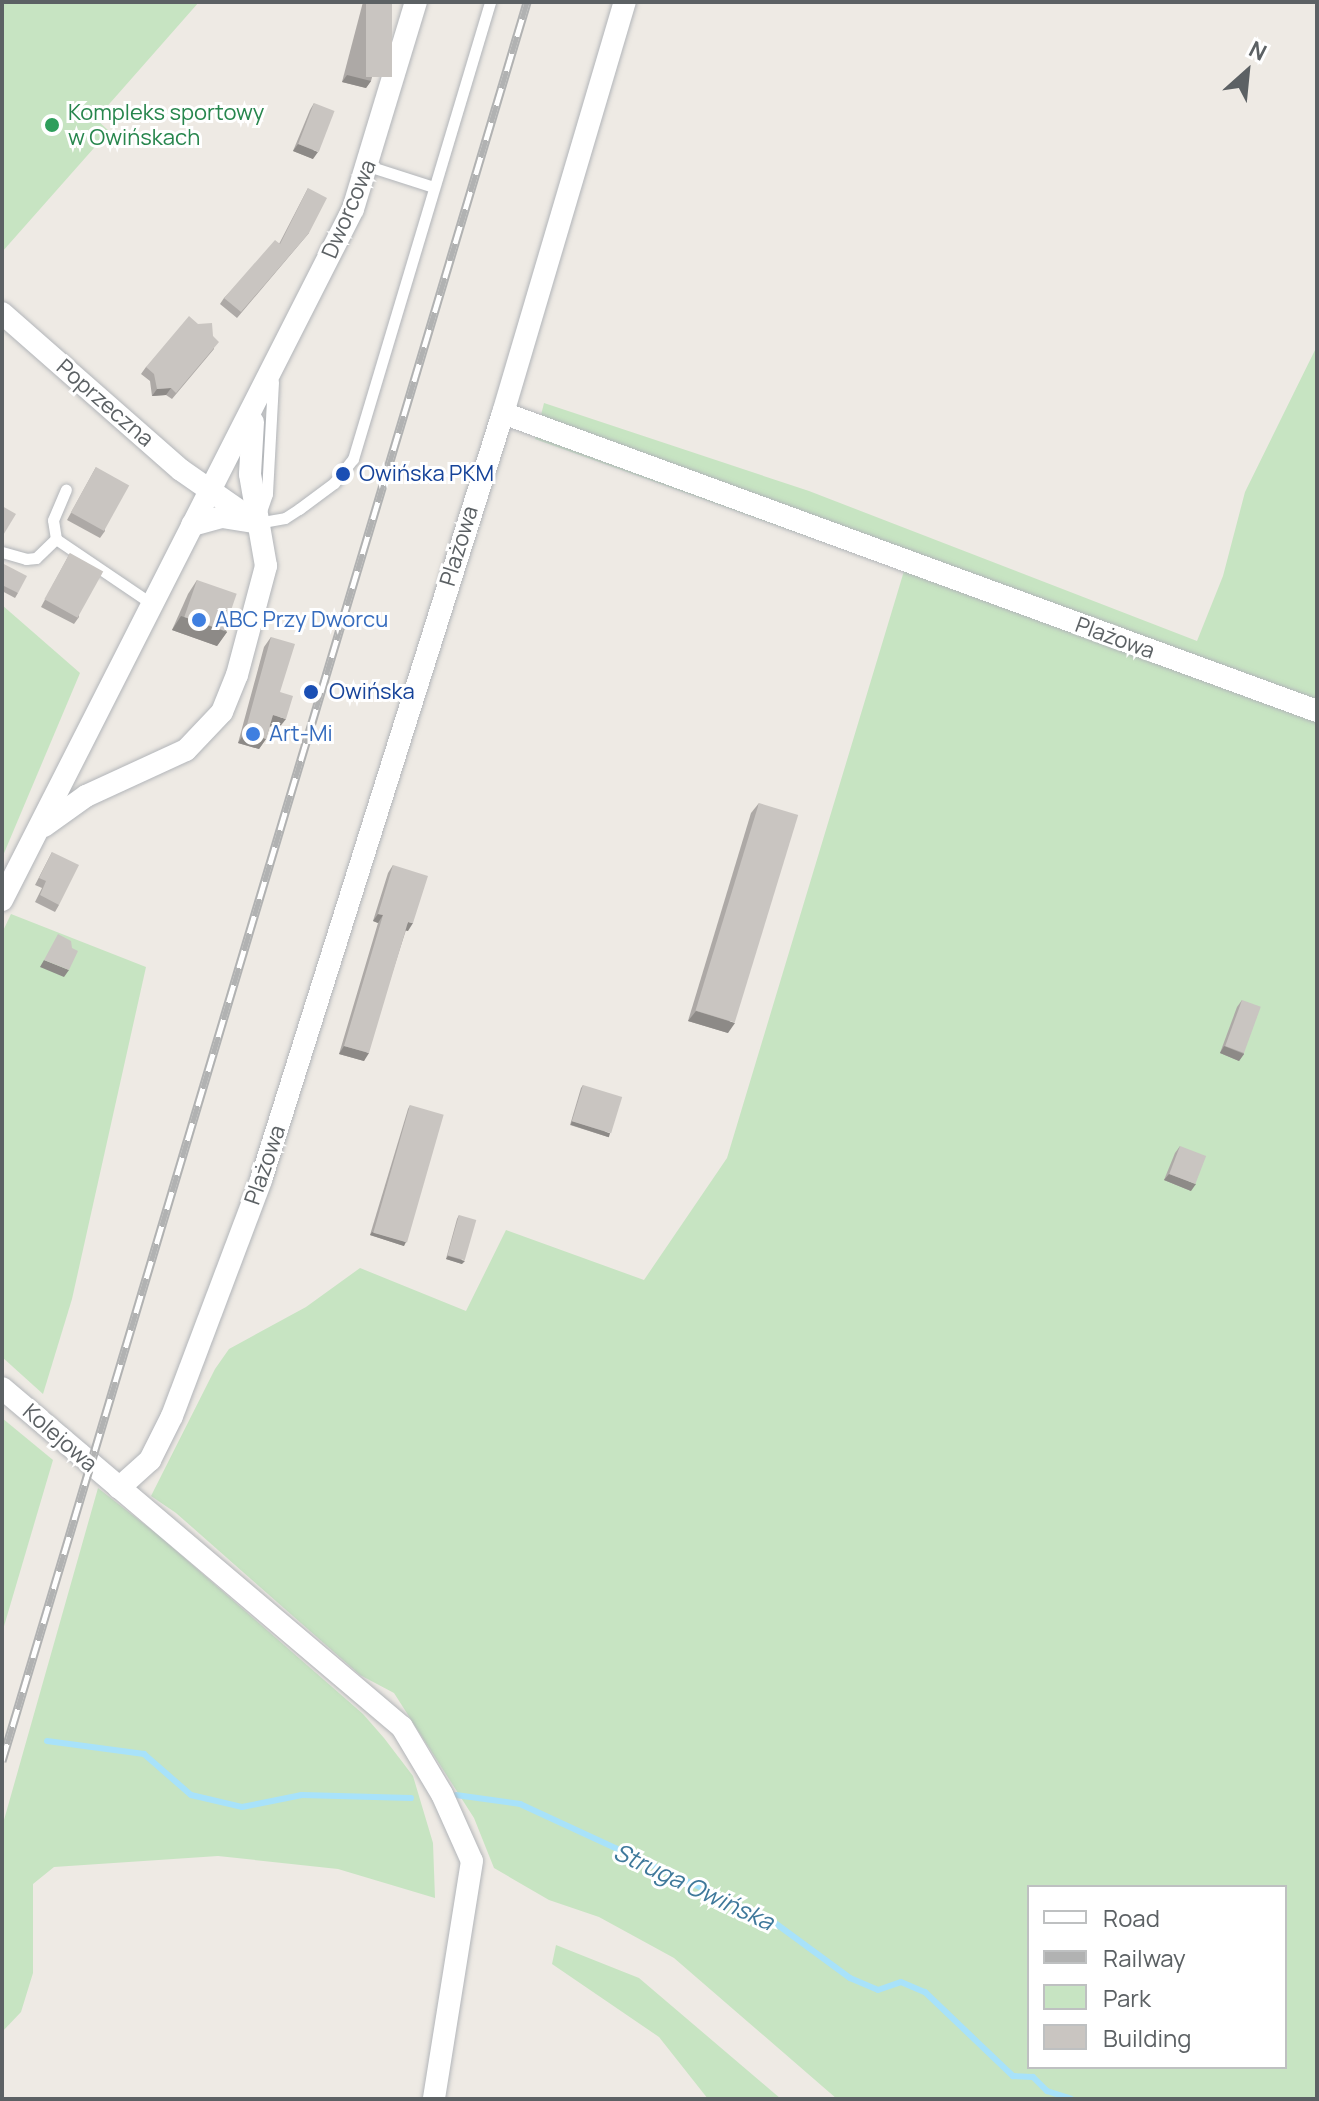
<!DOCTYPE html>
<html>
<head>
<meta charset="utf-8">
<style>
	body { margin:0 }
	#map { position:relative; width:1319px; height:2101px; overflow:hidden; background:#eeeae4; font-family:Manrope,sans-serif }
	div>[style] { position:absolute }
	.green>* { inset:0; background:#c7e4c2 }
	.stream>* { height:6px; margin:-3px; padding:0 3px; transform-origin:3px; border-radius:3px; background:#a8e2fa }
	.roads { filter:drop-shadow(0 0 2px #b2b5b9) drop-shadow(0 0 2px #b2b5b9) }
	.service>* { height:11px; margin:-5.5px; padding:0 5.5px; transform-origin:5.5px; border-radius:5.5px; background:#fff }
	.minor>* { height:22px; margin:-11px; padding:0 11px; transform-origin:11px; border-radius:11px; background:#fff }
	.rail>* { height:9px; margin-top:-4.5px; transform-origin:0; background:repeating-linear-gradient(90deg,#fff 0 18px,#b1b2b2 0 36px); box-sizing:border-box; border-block:2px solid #b1b2b2 }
	.wall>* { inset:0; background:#ada9a6 }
	.shaded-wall>* { inset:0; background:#8d8a87; transform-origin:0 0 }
	.building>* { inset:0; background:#c9c5c1; transform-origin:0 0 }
	.dots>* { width:22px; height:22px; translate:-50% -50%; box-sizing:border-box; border:4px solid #fff; border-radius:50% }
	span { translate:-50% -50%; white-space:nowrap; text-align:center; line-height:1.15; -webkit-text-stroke:6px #fff; paint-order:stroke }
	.leisure-label { font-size:22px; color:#27864d }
	.left { translate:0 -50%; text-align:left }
	.street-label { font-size:22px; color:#5c6164 }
	.transit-label { font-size:22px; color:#164399 }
	.shop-label { font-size:22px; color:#366cbe }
	.water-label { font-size:24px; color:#3f799b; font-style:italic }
	.frame { position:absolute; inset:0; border:4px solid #5c6164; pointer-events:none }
	.legend { position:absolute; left:1027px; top:1885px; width:260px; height:184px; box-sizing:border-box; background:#fff; border:2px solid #bec0c1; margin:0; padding:10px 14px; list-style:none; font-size:24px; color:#5c6164 }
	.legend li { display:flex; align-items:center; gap:16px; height:40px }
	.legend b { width:40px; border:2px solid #bec0c1 }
	.north { position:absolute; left:1207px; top:32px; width:80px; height:80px; -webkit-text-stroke:6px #fff; paint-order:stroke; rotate:27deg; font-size:22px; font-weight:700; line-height:32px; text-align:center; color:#5c6164 }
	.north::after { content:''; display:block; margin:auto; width:28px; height:36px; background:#5c6164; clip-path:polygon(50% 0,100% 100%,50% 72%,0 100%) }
</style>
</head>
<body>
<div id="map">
	<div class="green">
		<i style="clip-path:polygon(2px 2px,199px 2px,96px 119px,109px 131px,2px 252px)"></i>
		<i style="clip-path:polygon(evenodd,1317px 346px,1317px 2099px,837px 2099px,674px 1958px,599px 1917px,549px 1900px,494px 1868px,474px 1818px,394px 1693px,360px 1675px,176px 1513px,151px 1496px,215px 1369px,229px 1349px,306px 1307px,360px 1268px,466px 1311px,506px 1230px,644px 1280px,727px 1158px,904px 571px,535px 439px,544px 403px,809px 491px,1197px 641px,1223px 576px,1245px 492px,1317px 346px,1029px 1887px,1285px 1887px,1285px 2067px,1029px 2067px,1029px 1887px)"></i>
		<i style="clip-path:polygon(2px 605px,80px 673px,2px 858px)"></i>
		<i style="clip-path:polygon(11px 914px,146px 967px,72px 1299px,43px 1394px,2px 1357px,2px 933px)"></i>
		<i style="clip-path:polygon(2px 1418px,53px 1460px,2px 1633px)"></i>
		<i style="clip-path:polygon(98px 1488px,158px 1535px,363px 1714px,384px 1738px,413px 1776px,433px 1843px,435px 1898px,338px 1869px,218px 1856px,54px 1867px,33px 1884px,33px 1973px,21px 2012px,2px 2032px,2px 1827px)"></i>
		<i style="clip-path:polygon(556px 1945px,639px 1978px,781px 2099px,708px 2099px,659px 2037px,552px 1964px)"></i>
	</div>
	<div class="stream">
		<i style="left:47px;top:1741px;width:98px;rotate:7.6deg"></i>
		<i style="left:144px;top:1754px;width:62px;rotate:41.1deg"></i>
		<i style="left:191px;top:1795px;width:52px;rotate:13.2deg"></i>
		<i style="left:242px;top:1807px;width:61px;rotate:-11.3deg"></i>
		<i style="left:302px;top:1795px;width:109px;rotate:1.6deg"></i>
		<i style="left:456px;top:1795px;width:65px;rotate:8deg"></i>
		<i style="left:520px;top:1804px;width:277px;rotate:24.8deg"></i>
		<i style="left:771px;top:1920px;width:98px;rotate:36.3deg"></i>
		<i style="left:850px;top:1978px;width:30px;rotate:23deg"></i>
		<i style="left:878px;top:1990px;width:24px;rotate:-19deg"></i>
		<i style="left:901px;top:1982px;width:26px;rotate:23deg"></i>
		<i style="left:925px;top:1992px;width:122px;rotate:43.7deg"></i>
		<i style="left:1013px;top:2076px;width:20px;rotate:3deg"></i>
		<i style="left:1033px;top:2077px;width:20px;rotate:45deg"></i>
		<i style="left:1047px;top:2091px;width:25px;rotate:18deg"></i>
	</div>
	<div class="roads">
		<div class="service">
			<i style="left:368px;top:166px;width:69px;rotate:17.7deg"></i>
			<i style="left:273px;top:382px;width:112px;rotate:93.1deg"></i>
			<i style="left:267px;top:494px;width:31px;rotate:109deg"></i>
			<i style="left:257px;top:523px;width:28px;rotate:-10deg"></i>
			<i style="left:285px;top:518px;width:17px;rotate:-33deg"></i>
			<i style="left:299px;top:509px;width:44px;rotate:-36.6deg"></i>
			<i style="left:334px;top:483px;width:31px;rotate:-52deg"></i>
			<i style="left:353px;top:459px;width:477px;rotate:-73.3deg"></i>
			<i style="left:56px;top:539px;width:19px;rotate:-99deg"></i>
			<i style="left:53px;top:520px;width:33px;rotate:-67deg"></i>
			<i style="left:2px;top:552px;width:25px;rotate:16deg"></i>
			<i style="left:26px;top:559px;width:10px;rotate:-6deg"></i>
			<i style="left:36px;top:558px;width:28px;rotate:-44deg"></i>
			<i style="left:56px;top:539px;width:116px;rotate:34.1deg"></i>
		</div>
		<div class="minor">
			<i style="left:2px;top:313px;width:238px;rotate:41.3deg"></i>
			<i style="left:181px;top:470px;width:93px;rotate:34.9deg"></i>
			<i style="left:503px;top:413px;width:867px;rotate:20.11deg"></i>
			<i style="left:192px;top:525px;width:31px;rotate:-15deg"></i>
			<i style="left:222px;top:517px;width:30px;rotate:9deg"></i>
			<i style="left:44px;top:826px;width:52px;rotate:-35.5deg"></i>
			<i style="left:86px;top:796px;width:110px;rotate:-24.7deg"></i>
			<i style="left:186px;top:750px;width:52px;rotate:-46.5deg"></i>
			<i style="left:222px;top:712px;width:40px;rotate:-68deg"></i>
			<i style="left:237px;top:675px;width:113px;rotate:-75.1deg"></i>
			<i style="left:266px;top:566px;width:93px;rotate:-99.9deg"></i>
			<i style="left:250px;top:474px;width:52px;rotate:-86.7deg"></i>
			<i style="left:2px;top:900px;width:775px;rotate:-63.07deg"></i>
			<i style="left:353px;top:209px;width:216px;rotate:-73.1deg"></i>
			<i style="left:2px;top:1388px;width:524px;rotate:40.28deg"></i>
			<i style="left:402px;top:1727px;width:78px;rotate:59.2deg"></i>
			<i style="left:442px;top:1794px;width:73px;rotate:65.9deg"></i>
			<i style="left:472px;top:1861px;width:241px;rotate:99.1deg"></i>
			<i style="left:119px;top:1488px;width:42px;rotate:-42.1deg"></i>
			<i style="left:150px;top:1460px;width:49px;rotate:-63.4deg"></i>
			<i style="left:172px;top:1416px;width:252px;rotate:-69.3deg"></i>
			<i style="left:261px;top:1180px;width:804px;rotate:-72.49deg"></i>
			<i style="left:503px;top:413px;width:429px;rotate:-73.5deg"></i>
		</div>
	</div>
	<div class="rail">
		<i style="left:2px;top:1761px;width:1836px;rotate:-73.38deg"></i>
	</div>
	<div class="wall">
		<i style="clip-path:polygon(363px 2px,392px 2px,371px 81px,366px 88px,342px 82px)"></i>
		<i style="clip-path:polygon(314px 103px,313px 159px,293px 151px,310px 110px)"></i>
		<i style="clip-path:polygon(308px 188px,309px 233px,237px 318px,220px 304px,224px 298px,279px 244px)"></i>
		<i style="clip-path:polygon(213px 336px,214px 349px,172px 399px,166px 395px,152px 396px,150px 381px,141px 374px,146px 367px)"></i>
		<i style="clip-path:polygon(96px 467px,105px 531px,100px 538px,67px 520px)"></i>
		<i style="clip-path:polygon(70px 553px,79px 617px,74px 624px,41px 607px)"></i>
		<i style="clip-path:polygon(2px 563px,18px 593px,15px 598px,2px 591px)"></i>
		<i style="clip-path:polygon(197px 580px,227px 632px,217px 646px,172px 630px,188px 594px)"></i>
		<i style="clip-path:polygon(271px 637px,280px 692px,278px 729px,270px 726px,266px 739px,259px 749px,238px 743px,264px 647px)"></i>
		<i style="clip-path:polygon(759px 803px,728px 1033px,688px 1021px,751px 813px)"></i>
		<i style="clip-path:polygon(52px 852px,59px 905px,55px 912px,35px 902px,42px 888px,35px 885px)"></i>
		<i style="clip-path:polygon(393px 865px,408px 931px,406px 930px,364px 1061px,339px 1054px,378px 923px,373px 921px,388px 873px)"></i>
		<i style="clip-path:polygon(1242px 1000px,1244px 1054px,1239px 1061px,1220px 1053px,1237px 1007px)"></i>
		<i style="clip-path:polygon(583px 1085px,608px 1137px,570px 1125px,581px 1088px)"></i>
		<i style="clip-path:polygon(410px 1105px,404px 1246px,370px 1235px,408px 1109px)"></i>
		<i style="clip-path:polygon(1180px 1146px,1191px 1191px,1164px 1180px,1175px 1153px)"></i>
		<i style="clip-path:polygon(459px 1215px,462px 1264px,446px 1259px,457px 1219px)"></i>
	</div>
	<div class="shaded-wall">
		<i style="clip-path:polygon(347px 75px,371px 81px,366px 88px,342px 82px)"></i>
		<i style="clip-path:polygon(298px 144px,318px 152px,313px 159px,293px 151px)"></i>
		<i style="clip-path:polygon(171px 388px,166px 395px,152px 396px,157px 389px)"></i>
		<i style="clip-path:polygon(181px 616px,227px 632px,217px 646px,172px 630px)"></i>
		<i style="clip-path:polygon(273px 715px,286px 719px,278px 729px,266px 725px)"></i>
		<i style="clip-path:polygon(245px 732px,266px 739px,259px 749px,238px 743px)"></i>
		<i style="clip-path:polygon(378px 914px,383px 915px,378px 923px,373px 921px)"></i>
		<i style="clip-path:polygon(408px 922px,413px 923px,408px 931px,403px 930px)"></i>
		<i style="clip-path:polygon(44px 960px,69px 970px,64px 977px,40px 967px)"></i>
		<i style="clip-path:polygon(696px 1011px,735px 1023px,728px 1033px,688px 1021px)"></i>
		<i style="clip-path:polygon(344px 1046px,369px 1053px,364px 1061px,339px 1054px)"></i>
		<i style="clip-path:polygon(1224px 1046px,1244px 1054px,1239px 1061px,1220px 1053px)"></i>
		<i style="left:572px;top:1121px;width:40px;height:4px;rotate:18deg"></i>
		<i style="clip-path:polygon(1169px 1174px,1196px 1184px,1191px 1191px,1164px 1180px)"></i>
		<i style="clip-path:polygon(372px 1232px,406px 1242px,404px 1246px,370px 1235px)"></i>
		<i style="clip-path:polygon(448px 1256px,465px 1261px,462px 1264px,446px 1259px)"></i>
	</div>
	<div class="building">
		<i style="left:366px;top:2px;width:26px;height:75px"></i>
		<i style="left:314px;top:103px;width:22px;height:44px;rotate:21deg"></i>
		<i style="clip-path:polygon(308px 188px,327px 198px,309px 233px,241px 312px,224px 298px,275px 240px,280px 244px)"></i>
		<i style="clip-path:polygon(189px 316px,198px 324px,212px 323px,213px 336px,219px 342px,176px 393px,171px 388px,157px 389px,154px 374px,146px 367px)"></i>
		<i style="left:96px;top:467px;width:38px;height:52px;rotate:29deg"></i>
		<i style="clip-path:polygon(2px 506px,16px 514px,2px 537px)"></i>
		<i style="left:70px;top:553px;width:38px;height:53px;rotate:29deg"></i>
		<i style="clip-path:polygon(2px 563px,27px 576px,18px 593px,2px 585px)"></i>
		<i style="left:197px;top:580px;width:42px;height:39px;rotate:19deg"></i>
		<i style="clip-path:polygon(271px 637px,295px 644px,280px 692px,293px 696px,286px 719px,273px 715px,266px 739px,245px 732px)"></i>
		<i style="left:759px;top:803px;width:41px;height:217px;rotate:17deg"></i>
		<i style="clip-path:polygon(52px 852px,79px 865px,59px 905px,40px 895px,46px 881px,39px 878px)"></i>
		<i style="clip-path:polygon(393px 865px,428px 876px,413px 923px,408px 922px,369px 1053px,344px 1046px,383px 915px,378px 914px)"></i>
		<i style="clip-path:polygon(58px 934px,71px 941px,72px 948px,78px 951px,69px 970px,44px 960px)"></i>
		<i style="left:1242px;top:1000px;width:20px;height:49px;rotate:20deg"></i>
		<i style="left:583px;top:1085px;width:41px;height:38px;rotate:17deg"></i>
		<i style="left:410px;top:1105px;width:35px;height:133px;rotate:16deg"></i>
		<i style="left:1180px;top:1146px;width:28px;height:30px;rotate:21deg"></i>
		<i style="left:459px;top:1215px;width:18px;height:42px;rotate:16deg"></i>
	</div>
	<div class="dots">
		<i style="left:52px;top:125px;background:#2e9e5b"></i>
		<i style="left:343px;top:474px;background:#1a4fb4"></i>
		<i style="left:199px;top:620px;background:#3f7fe0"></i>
		<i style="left:311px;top:692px;background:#1a4fb4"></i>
		<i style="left:253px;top:734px;background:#3f7fe0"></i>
	</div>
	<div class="leisure-label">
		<span class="left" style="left:68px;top:125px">Kompleks sportowy<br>w Owińskach</span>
	</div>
	<div class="street-label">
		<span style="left:349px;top:209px;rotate:-67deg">Dworcowa</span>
		<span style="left:105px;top:403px;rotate:41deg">Poprzeczna</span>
		<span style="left:459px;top:546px;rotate:-73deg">Plażowa</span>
		<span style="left:1115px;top:638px;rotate:20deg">Plażowa</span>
		<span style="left:265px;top:1165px;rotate:-71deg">Plażowa</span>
		<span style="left:60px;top:1438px;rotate:41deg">Kolejowa</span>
	</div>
	<div class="transit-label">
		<span class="left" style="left:359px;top:474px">Owińska PKM</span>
		<span class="left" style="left:329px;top:692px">Owińska</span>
	</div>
	<div class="shop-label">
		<span class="left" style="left:215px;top:620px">ABC Przy Dworcu</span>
		<span class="left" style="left:269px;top:734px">Art-Mi</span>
	</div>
	<div class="water-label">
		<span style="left:694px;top:1886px;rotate:25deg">Struga Owińska</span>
	</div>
	<div class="frame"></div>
	<ul class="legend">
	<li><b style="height:10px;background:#fff"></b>Road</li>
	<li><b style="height:10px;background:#b1b2b2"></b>Railway</li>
	<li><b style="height:22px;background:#c7e4c2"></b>Park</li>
	<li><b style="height:22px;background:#c9c5c1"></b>Building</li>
	</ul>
	<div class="north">N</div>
</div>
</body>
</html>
